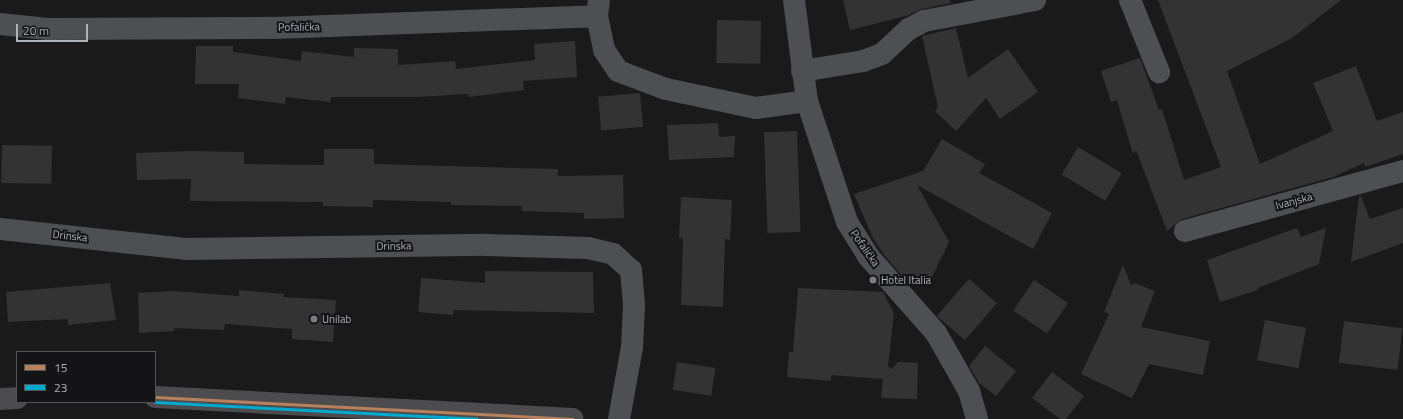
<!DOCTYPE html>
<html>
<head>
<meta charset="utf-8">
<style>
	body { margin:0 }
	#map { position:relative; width:1403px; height:419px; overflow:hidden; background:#1a1a1a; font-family:"Titillium Web",sans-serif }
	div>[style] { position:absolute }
	.building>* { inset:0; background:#333334; transform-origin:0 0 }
	.minor>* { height:22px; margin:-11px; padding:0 11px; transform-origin:11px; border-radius:11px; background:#4e4f53 }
	.major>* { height:22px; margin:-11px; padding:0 11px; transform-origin:11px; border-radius:11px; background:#4c4c4f }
	.bus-1>* { height:3px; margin:-1.5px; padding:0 1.5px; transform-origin:1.5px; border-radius:1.5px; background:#b6815c }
	.bus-2>* { height:3px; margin:-1.5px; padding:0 1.5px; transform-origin:1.5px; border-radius:1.5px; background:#00a9ce }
	.dots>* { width:11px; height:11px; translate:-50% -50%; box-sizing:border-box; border:2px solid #141416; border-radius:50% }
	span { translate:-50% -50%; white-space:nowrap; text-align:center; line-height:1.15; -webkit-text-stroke:4px #141416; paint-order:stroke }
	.street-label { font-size:11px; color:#acb1ba }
	.poi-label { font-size:11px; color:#acb1ba }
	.left { translate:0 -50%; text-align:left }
	.legend { position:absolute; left:16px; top:351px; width:140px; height:52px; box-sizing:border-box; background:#141416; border:1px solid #515358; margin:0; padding:5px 7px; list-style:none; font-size:12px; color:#acb1ba }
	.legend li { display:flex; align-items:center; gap:8px; height:20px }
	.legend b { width:20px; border:1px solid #515358 }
	.scale { position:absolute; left:16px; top:24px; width:72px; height:18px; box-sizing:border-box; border:2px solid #acb1ba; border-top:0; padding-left:5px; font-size:12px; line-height:14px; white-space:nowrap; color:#acb1ba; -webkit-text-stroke:3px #141416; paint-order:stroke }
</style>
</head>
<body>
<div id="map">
	<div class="building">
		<i style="clip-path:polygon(843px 0,950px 0,951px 3px,922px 9px,909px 15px,850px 30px)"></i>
		<i style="clip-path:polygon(1158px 0,1341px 0,1292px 38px,1227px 71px,1260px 164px,1333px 131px,1313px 83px,1356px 66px,1377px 121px,1403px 112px,1403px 154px,1365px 167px,1364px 163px,1333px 177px,1182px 219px,1167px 231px,1136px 150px,1133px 154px,1117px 100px,1111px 102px,1101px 71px,1140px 58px,1159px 110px,1162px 109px,1184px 180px,1221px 167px)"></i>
		<i style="left:717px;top:20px;width:44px;height:43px;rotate:1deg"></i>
		<i style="clip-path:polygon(956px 28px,968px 78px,1008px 49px,1038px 92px,1000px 119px,986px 98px,956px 131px,935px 111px,938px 107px,922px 36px)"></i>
		<i style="clip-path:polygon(575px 41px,577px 77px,523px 81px,524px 90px,469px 97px,468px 94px,416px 97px,331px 97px,330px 102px,286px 97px,285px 104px,238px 98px,239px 84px,195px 84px,196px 46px,233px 46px,233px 52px,301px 61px,302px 51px,354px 57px,354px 48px,398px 49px,398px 65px,455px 61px,456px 69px,535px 60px,534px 44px)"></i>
		<i style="left:640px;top:93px;width:34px;height:42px;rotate:85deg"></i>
		<i style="clip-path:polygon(718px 123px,719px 137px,735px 136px,734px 157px,669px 160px,667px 125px)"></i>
		<i style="left:797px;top:131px;width:101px;height:33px;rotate:88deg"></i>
		<i style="clip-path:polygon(942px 139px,985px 164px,979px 173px,1052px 213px,1033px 249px,917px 185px,949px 242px,930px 281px,909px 284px,885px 256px,873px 238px,854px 194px,923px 171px)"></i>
		<i style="left:2px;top:145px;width:50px;height:38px;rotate:1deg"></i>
		<i style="left:1078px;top:147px;width:51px;height:32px;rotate:31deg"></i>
		<i style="clip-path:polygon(324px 149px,374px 149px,374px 164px,558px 169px,558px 176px,623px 175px,624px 218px,584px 219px,584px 213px,522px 211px,522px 206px,451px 205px,451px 202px,373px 200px,373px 207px,323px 206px,323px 202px,190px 201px,191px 179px,137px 180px,136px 153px,192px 151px,244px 152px,244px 164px,324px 165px)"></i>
		<i style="clip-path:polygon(1359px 196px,1361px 196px,1370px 219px,1403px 208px,1403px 243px,1351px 262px)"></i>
		<i style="clip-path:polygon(681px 197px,732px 200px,730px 240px,725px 239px,723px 307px,681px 305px,683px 238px,679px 238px)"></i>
		<i style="clip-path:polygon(1297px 228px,1301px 237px,1326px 228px,1319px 264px,1258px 288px,1258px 290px,1220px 302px,1207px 260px)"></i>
		<i style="clip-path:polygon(1123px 265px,1131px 285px,1135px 283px,1155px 291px,1141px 327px,1210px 341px,1203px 375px,1149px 364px,1132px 398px,1081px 374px,1109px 314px,1104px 312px)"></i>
		<i style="clip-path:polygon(485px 271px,593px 272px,594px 313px,454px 310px,453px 315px,418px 312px,421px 278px,485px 283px)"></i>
		<i style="left:969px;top:279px;width:37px;height:49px;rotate:41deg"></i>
		<i style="left:1034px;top:280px;width:41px;height:37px;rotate:34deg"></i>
		<i style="clip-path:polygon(110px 283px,116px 320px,68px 325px,68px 319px,8px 322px,6px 292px)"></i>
		<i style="clip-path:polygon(798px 288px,883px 292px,894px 313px,888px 366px,892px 369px,898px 362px,918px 363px,917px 399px,881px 398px,883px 379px,831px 375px,831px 381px,787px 377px,789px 352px,793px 352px)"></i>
		<i style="clip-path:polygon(239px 290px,284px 294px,283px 297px,336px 300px,333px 342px,292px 339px,292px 329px,225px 324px,224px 330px,174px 328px,174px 331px,139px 333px,138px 293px,172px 291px,239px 296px)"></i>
		<i style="left:1265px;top:320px;width:42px;height:41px;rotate:11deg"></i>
		<i style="left:1344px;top:321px;width:59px;height:42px;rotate:7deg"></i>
		<i style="clip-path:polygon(985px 346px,1016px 371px,996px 396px,979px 383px,969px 366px)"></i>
		<i style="left:677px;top:362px;width:39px;height:28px;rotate:9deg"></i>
		<i style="clip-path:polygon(1052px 372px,1084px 396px,1066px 419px,1060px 419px,1032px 398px)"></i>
	</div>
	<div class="minor">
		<i style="left:599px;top:0;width:16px;rotate:97deg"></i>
		<i style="left:597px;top:16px;width:35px;rotate:78deg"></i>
		<i style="left:604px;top:50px;width:25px;rotate:56deg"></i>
		<i style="left:618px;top:71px;width:51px;rotate:20.6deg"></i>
		<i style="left:666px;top:89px;width:92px;rotate:11.9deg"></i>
		<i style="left:756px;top:108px;width:51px;rotate:-7.8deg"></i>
		<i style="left:794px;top:0;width:102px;rotate:82.7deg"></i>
		<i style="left:807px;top:101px;width:127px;rotate:71.7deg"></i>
		<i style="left:847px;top:222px;width:40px;rotate:58deg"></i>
		<i style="left:868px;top:256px;width:103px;rotate:48.6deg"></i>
		<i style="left:936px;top:333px;width:67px;rotate:60.4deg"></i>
		<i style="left:969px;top:391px;width:29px;rotate:74deg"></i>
		<i style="left:1130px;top:0;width:78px;rotate:68.1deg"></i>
		<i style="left:0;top:24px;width:48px;rotate:5.9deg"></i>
		<i style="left:48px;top:29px;width:226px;rotate:-0.3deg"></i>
		<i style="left:274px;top:28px;width:323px;rotate:-2.1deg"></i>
		<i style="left:802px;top:71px;width:62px;rotate:-9.3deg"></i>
		<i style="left:863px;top:61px;width:20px;rotate:-20deg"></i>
		<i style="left:882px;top:54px;width:37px;rotate:-43deg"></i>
		<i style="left:909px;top:29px;width:17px;rotate:-28deg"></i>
		<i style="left:924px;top:21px;width:113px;rotate:-10.7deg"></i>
		<i style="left:0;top:229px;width:187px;rotate:6.1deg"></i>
		<i style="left:186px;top:249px;width:301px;rotate:-0.8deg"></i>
		<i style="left:487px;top:245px;width:101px;rotate:1.7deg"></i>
		<i style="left:588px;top:248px;width:26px;rotate:13deg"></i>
		<i style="left:613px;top:254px;width:24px;rotate:42deg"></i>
		<i style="left:631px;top:270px;width:35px;rotate:85deg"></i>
		<i style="left:634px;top:305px;width:42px;rotate:92.7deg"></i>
		<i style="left:632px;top:347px;width:73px;rotate:100.2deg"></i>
		<i style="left:1185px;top:231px;width:226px;rotate:-15.4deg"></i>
	</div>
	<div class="major">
		<i style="left:155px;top:397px;width:418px;rotate:3deg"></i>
		<i style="left:0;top:399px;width:17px;rotate:-3deg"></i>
	</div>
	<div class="bus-1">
		<i style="left:155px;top:397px;width:418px;rotate:3deg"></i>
	</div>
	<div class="bus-2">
		<i style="left:155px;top:402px;width:322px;rotate:3deg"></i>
	</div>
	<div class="dots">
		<i style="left:873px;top:280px;background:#797c82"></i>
		<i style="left:314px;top:319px;background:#797c82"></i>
	</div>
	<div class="street-label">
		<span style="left:299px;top:27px;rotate:-1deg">Pofalićka</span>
		<span style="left:1294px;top:201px;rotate:-15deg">Ivanjska</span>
		<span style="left:70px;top:236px;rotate:6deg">Drinska</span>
		<span style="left:394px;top:246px;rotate:-1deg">Drinska</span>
		<span style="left:865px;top:248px;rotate:55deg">Pofalićka</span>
	</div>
	<div class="poi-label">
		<span class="left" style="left:881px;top:280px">Hotel Italia</span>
		<span class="left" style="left:322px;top:319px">Unilab</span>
	</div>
	<ul class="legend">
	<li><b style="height:5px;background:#b6815c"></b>15</li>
	<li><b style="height:5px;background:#00a9ce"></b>23</li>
	</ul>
	<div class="scale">20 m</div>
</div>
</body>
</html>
